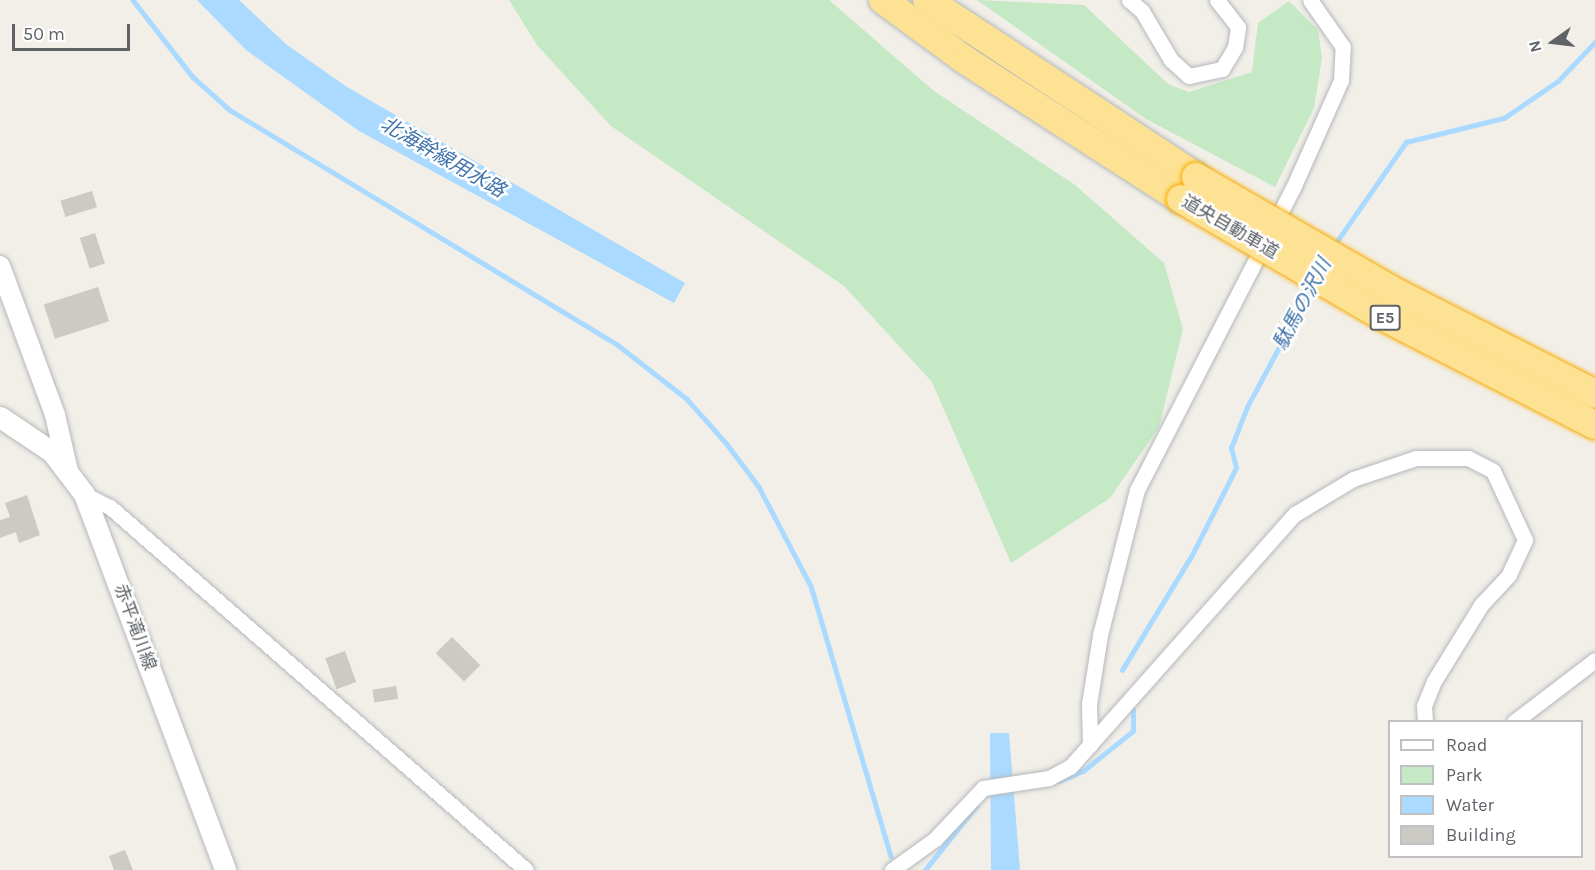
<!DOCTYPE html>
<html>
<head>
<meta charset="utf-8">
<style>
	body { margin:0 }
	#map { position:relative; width:1595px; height:870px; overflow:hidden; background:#f1efe8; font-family:Karla,"Noto Sans JP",sans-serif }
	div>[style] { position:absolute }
	.green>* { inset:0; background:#c5e8c5 }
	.water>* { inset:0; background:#aadaff }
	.stream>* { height:4.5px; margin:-2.25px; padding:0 2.25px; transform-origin:2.25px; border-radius:2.25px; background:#aadaff }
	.building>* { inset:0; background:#cccac5; transform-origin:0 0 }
	.roads { filter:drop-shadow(0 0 2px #b5b8bc) drop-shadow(0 0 2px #b5b8bc) }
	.minor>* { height:15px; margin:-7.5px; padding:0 7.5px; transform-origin:7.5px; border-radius:7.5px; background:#fff }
	.tertiary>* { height:20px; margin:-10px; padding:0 10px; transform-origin:10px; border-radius:10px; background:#fff }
	.secondary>* { height:21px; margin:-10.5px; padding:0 10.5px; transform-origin:10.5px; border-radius:10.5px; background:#fff }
	.motorway>* { height:28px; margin:-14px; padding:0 14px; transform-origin:14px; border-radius:14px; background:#fde293 }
	.bridges { filter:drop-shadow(0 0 2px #f9ab00) drop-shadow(0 0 2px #f9ab00) }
	.motorway-bridge>* { height:28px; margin:-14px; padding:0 14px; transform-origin:14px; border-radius:14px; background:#fde293 }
	span { translate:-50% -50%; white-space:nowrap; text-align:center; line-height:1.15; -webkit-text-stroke:5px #fff; paint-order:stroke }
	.shield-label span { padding:2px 4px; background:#fff; border:2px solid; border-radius:4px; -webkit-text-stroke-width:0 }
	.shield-label { font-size:16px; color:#5f6368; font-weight:700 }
	.street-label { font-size:18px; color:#5f6368 }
	.water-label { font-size:20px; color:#4174aa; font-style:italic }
	.legend { position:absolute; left:1388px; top:720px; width:195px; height:138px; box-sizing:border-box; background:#fff; border:2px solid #bfc1c3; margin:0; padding:8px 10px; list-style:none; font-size:18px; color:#5f6368 }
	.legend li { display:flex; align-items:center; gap:12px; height:30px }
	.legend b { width:30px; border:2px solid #bfc1c3 }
	.north { position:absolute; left:1523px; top:12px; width:60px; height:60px; -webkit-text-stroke:4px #fff; paint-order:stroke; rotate:256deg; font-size:16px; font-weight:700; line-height:24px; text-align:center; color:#5f6368 }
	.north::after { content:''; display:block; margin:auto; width:21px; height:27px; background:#5f6368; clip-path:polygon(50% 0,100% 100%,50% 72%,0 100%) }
	.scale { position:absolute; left:12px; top:24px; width:118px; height:27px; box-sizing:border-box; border:3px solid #5f6368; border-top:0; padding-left:8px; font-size:18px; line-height:21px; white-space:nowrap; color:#5f6368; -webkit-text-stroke:4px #fff; paint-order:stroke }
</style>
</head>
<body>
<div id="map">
	<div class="green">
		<i style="clip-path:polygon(509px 0,829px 0,934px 91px,1075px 185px,1164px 263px,1183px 329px,1159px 427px,1110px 498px,1011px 563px,932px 382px,844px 286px,611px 126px,537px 45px)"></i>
		<i style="clip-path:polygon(977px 0,1084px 5px,1168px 84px,1189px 92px,1252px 72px,1258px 23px,1289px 1px,1318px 30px,1322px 58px,1314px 108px,1275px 187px,1146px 119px)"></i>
	</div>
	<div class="water">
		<i style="clip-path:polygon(197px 0,239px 0,287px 45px,347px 87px,685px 283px,674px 303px,359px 131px,246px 50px)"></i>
		<i style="clip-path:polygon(990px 733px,1009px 733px,1020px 870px,991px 870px)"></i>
	</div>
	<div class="stream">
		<i style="left:133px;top:0;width:98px;rotate:52.1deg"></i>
		<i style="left:193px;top:77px;width:50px;rotate:41.7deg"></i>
		<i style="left:230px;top:110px;width:454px;rotate:31.2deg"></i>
		<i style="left:618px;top:345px;width:88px;rotate:38deg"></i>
		<i style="left:687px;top:399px;width:60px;rotate:48.4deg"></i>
		<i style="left:727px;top:444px;width:54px;rotate:53.3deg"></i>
		<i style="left:759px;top:487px;width:112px;rotate:62.3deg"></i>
		<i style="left:811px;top:586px;width:282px;rotate:73.5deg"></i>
		<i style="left:1333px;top:247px;width:128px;rotate:-55.2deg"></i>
		<i style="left:1406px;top:142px;width:101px;rotate:-13.8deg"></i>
		<i style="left:1504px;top:118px;width:65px;rotate:-34.4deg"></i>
		<i style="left:1558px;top:81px;width:54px;rotate:-46.5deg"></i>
		<i style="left:1122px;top:670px;width:135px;rotate:-58.7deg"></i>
		<i style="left:1192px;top:555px;width:97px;rotate:-63.2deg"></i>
		<i style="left:1236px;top:468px;width:21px;rotate:-104deg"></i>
		<i style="left:1231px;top:448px;width:44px;rotate:-68.7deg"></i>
		<i style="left:1247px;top:407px;width:137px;rotate:-61.8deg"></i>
		<i style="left:1059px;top:781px;width:26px;rotate:-23deg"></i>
		<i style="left:1083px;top:771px;width:64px;rotate:-38.7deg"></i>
		<i style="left:1133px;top:731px;width:21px;rotate:-90deg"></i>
		<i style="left:925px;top:870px;width:82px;rotate:-51.4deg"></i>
	</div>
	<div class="building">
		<i style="left:92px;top:191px;width:17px;height:33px;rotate:73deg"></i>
		<i style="left:95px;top:233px;width:32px;height:16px;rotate:72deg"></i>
		<i style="left:98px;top:287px;width:36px;height:57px;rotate:72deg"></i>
		<i style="clip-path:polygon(27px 495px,40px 535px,19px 543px,16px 532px,0 538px,0 520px,10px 517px,5px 503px)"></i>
		<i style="left:452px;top:637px;width:40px;height:23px;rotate:45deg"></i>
		<i style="left:345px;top:651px;width:33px;height:21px;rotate:70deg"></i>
		<i style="left:396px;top:686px;width:13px;height:24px;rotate:81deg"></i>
		<i style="clip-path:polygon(125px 850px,133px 870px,114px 870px,109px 856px)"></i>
	</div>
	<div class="roads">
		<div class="minor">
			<i style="left:1129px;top:0;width:17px;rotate:40deg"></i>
			<i style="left:1142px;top:11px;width:57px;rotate:59.4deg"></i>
			<i style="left:1171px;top:60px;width:24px;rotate:42deg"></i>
			<i style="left:1189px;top:76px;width:34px;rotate:-12deg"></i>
			<i style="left:1222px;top:69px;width:26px;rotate:-59deg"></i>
			<i style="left:1235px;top:47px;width:20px;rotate:-81deg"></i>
			<i style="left:1238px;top:27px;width:34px;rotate:-128deg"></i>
			<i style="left:84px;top:494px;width:29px;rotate:27deg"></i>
			<i style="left:110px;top:507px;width:552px;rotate:41.11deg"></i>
			<i style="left:1514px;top:722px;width:102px;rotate:-37.4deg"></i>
			<i style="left:1090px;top:745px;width:41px;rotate:-91.4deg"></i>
			<i style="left:1089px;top:704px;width:70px;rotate:-80.9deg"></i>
			<i style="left:1100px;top:635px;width:150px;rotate:-75.7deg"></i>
			<i style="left:1137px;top:490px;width:340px;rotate:-62.7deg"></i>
			<i style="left:1293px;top:188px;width:118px;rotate:-66deg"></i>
			<i style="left:1341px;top:80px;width:33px;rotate:-87deg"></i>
			<i style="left:1343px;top:47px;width:57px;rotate:-125.1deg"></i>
			<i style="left:892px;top:870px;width:53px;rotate:-35.8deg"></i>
			<i style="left:935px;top:839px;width:70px;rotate:-46.7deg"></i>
			<i style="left:983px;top:788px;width:67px;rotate:-8.6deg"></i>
			<i style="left:1049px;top:778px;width:24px;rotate:-28deg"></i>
			<i style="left:1070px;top:767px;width:339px;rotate:-48.4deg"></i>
			<i style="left:1295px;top:514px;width:68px;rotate:-31.1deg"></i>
			<i style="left:1353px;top:479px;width:66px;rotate:-18.4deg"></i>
			<i style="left:1416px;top:458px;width:52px"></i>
			<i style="left:1468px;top:458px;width:28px;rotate:27deg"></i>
			<i style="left:1493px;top:471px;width:76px;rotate:65.1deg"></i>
			<i style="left:1525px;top:540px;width:38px;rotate:115deg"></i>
			<i style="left:1509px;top:575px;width:41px;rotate:133deg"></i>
			<i style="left:1481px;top:605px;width:89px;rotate:121.7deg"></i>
			<i style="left:1434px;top:681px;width:27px;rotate:112deg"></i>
			<i style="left:1424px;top:706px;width:16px;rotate:86deg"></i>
		</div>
		<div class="tertiary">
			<i style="left:0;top:266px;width:159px;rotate:69.7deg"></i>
			<i style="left:55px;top:415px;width:57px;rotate:76.9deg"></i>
		</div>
		<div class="secondary">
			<i style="left:0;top:417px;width:63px;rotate:33.9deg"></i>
			<i style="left:52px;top:452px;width:53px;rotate:52.7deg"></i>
			<i style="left:84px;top:494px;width:402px;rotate:69.4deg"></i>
		</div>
		<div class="motorway">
			<i style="left:883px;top:0;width:102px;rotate:36.2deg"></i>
			<i style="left:965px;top:60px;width:257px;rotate:32.8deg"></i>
			<i style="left:927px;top:0;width:322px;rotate:33.3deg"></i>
		</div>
	</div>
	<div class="bridges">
		<div class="motorway-bridge">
			<i style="left:1196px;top:177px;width:232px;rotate:30deg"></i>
			<i style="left:1397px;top:293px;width:222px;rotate:27deg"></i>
			<i style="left:1181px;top:199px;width:233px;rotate:30.2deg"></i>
			<i style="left:1382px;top:316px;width:239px;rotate:27.1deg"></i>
		</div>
	</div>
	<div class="shield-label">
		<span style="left:1385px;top:318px">E5</span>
	</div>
	<div class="street-label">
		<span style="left:1230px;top:227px;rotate:30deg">道央自動車道</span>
		<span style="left:135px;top:627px;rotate:70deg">赤平滝川線</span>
	</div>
	<div class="water-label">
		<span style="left:443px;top:157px;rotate:30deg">北海幹線用水路</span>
		<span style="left:1302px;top:304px;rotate:-62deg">駄馬の沢川</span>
	</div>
	<ul class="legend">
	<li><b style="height:8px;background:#fff"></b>Road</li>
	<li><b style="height:16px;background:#c5e8c5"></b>Park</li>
	<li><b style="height:16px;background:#aadaff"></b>Water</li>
	<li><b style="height:16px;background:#cccac5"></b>Building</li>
	</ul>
	<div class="north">N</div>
	<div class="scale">50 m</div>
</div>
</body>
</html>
